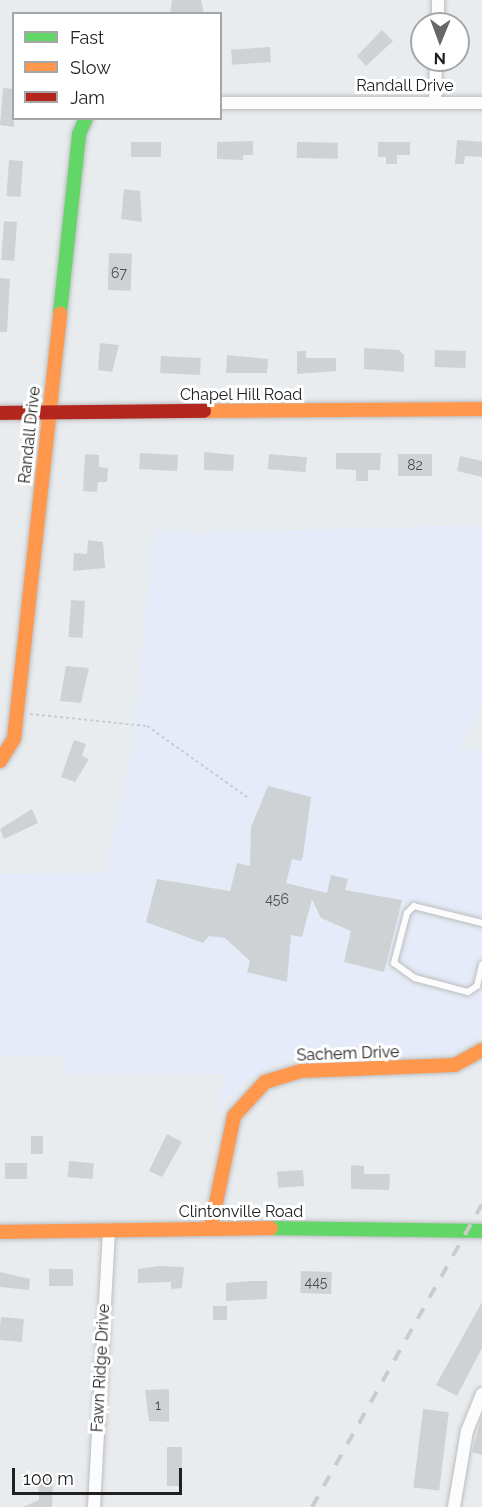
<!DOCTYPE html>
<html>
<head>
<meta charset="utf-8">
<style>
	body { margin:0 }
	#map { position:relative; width:482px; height:1507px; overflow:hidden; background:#e9ecef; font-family:Raleway,sans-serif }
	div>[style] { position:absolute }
	.education>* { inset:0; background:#e5ebf8 }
	.building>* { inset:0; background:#ced2d4; transform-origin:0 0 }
	.path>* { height:2px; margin-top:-1px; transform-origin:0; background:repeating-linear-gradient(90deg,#c1d0cd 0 3px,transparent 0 6px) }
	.roads { filter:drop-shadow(0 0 2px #bcbdbf) drop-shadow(0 0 2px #bcbdbf) }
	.lane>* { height:6px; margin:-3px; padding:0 3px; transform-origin:3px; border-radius:3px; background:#fcfcfd }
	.street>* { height:12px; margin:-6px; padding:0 6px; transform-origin:6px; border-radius:6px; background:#fcfcfd }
	.fast>* { height:14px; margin:-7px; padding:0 7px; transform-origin:7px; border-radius:7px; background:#63d668 }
	.slow>* { height:14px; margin:-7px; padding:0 7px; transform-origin:7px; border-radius:7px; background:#ff974d }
	.jam>* { height:14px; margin:-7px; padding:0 7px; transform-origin:7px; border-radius:7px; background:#b3261e }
	.rail>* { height:4px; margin-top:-2px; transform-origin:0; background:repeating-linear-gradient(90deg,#cacbcb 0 12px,transparent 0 24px) }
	span { translate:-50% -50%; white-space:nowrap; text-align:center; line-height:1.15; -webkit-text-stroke:6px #fff; paint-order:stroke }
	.number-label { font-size:14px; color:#4c4c4d }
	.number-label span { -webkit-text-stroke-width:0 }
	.street-label { font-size:16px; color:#202020 }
	.legend { position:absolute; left:12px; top:12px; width:210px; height:108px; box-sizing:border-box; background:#fff; border:2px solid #a6a6a6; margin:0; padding:8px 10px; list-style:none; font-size:18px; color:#202020 }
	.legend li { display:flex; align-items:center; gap:12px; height:30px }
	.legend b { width:30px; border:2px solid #a6a6a6 }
	.north { position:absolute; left:410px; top:12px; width:60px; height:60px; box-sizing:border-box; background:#fff; border:2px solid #a6a6a6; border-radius:50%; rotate:181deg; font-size:16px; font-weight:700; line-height:24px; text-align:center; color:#202020 }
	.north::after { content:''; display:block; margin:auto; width:21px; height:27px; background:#666768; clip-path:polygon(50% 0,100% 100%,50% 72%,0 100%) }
	.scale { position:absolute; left:12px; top:1468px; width:170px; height:27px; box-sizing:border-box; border:3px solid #202020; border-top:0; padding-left:8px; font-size:18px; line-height:21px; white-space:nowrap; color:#202020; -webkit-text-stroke:4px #fff; paint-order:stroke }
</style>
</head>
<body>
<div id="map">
	<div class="education">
		<i style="clip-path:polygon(482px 525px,482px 707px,458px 748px,482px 749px,482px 1031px,474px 1043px,452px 1054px,288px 1060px,250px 1078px,218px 1112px,225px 1074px,64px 1075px,64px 1055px,0 1056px,0 874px,105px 873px,132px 750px,154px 529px,191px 533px)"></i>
	</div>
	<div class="building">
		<i style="clip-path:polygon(172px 0,201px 0,204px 14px,170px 14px)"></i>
		<i style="clip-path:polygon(382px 30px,393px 41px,366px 66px,357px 56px)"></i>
		<i style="left:270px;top:47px;width:15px;height:39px;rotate:86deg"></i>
		<i style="clip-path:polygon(3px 88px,14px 89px,14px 127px,0 125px)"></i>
		<i style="clip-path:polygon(457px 140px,482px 142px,482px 157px,465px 156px,464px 164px,455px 164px)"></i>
		<i style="clip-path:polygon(253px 141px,253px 155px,243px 155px,243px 160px,217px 159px,217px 142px)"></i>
		<i style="left:161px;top:142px;width:15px;height:30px;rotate:90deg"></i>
		<i style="left:297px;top:142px;width:41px;height:16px;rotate:1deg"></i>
		<i style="clip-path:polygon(378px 142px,410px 142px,410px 155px,397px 155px,397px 164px,386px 164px,386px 157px,378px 157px)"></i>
		<i style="left:9px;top:160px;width:14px;height:36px;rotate:4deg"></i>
		<i style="clip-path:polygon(124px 189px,140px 191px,142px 222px,121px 219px)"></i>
		<i style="left:4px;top:221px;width:13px;height:39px;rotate:4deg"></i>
		<i style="left:109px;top:253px;width:23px;height:37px;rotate:2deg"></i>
		<i style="clip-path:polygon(0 278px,10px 279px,7px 332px,0 332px)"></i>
		<i style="clip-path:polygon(100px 343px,119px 345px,112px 372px,98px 370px)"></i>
		<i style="clip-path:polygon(364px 348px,399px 350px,404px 355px,404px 372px,364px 369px)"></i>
		<i style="left:435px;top:350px;width:31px;height:17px;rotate:2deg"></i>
		<i style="clip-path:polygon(297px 351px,306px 351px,306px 358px,336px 358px,336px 371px,297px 374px)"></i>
		<i style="clip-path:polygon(227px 355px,268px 359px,267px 373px,226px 373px)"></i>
		<i style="left:161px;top:356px;width:40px;height:17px;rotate:3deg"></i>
		<i style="clip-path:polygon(204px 452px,234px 455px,233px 471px,204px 470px)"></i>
		<i style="left:140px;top:453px;width:38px;height:16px;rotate:3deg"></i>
		<i style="clip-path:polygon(336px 453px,381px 453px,380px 470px,368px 470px,368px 481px,356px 481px,356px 470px,336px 469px)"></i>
		<i style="clip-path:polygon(85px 454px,99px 455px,99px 467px,108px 468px,107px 482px,98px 482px,97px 492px,83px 491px)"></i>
		<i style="left:269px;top:454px;width:38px;height:15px;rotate:5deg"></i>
		<i style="left:398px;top:454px;width:34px;height:22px"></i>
		<i style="clip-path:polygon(460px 456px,482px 461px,482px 477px,457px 471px)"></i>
		<i style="clip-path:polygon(88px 540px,103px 542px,105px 568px,73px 571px,74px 553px,87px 554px)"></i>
		<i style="left:71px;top:600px;width:14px;height:37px;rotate:4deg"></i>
		<i style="clip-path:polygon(66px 666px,89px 668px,81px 703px,60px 701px)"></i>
		<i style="clip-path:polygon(74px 740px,86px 744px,82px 756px,89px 759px,75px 782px,61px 777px)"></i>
		<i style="clip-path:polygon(268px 786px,311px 797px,303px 856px,301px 861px,292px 859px,286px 883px,327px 893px,331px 875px,348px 879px,345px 890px,402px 900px,384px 972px,344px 962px,351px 931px,321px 918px,312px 899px,302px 937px,291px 935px,287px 982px,247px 972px,250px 961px,225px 938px,209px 936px,203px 943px,146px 922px,157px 879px,230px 891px,237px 863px,250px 866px,251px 827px)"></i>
		<i style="clip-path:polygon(32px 809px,38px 823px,4px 839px,0 829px)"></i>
		<i style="clip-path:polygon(167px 1134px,182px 1142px,162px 1177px,149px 1171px)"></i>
		<i style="left:31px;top:1136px;width:12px;height:18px"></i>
		<i style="left:69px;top:1161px;width:25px;height:16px;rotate:5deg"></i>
		<i style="left:5px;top:1163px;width:22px;height:16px"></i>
		<i style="clip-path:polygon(351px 1165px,364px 1166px,364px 1174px,390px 1174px,389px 1190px,351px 1189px)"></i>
		<i style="left:303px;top:1170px;width:16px;height:26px;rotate:86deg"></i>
		<i style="clip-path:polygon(159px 1266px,184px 1267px,182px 1288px,171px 1289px,171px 1282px,138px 1283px,138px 1269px)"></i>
		<i style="left:49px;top:1269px;width:24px;height:17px"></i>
		<i style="left:301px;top:1271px;width:31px;height:22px;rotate:2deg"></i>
		<i style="clip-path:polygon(0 1272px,30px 1279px,29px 1290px,0 1287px)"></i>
		<i style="clip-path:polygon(252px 1281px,267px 1281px,267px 1299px,226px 1301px,226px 1283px)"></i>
		<i style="clip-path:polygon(482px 1302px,482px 1348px,457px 1396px,436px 1385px)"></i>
		<i style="left:213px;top:1306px;width:14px;height:14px"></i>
		<i style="left:1px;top:1317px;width:23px;height:23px;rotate:5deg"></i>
		<i style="clip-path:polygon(169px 1389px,169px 1422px,149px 1421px,145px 1390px)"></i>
		<i style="left:423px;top:1409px;width:26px;height:79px;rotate:7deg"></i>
		<i style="clip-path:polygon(482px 1416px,482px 1455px,472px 1452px)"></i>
		<i style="left:167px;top:1447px;width:15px;height:39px"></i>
		<i style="clip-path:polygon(38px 1476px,53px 1476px,52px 1507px,23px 1507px,39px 1500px)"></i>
	</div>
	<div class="path">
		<i style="left:30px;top:714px;width:118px;rotate:5.9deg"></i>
		<i style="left:147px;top:726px;width:123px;rotate:35.4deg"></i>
	</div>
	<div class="roads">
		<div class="lane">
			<i style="left:482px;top:923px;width:70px;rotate:-166deg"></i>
			<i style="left:414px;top:906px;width:10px;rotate:135deg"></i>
			<i style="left:407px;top:913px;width:52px;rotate:104.6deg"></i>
			<i style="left:394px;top:963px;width:26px;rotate:36deg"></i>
			<i style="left:415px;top:978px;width:55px;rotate:14.8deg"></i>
			<i style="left:468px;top:992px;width:11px;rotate:-34deg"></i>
			<i style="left:477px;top:986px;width:22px;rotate:-77deg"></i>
		</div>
		<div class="street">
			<i style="left:438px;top:24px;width:24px;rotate:-90deg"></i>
			<i style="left:220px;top:103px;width:262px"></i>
			<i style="left:435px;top:103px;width:43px;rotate:-88.7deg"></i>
			<i style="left:94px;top:1507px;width:278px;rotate:-86.9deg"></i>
			<i style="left:454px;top:1507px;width:77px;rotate:-80.3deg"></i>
			<i style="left:467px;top:1431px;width:40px;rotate:-68deg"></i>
		</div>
		<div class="fast">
			<i style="left:60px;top:313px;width:180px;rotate:-83.9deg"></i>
			<i style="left:79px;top:134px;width:17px;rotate:-66deg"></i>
			<i style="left:271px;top:1228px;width:211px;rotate:0.8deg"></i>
		</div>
		<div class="slow">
			<i style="left:204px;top:411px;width:278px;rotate:-0.4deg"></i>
			<i style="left:0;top:761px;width:26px;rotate:-58deg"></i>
			<i style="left:14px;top:739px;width:428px;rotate:-83.8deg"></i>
			<i style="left:211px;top:1227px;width:113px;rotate:-78.3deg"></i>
			<i style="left:234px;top:1116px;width:46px;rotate:-47.6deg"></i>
			<i style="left:265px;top:1082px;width:38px;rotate:-17deg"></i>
			<i style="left:301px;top:1071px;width:154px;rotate:-2.2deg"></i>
			<i style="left:455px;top:1065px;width:31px;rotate:-29deg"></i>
			<i style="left:0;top:1232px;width:271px;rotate:-0.8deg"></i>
		</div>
		<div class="jam">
			<i style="left:0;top:413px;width:204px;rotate:-0.6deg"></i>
		</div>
	</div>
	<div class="rail">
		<i style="left:312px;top:1507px;width:347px;rotate:-60.7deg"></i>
	</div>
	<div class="number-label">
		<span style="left:119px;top:273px">67</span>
		<span style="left:415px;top:465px">82</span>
		<span style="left:277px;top:899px">456</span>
		<span style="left:316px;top:1282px">445</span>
		<span style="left:158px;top:1405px">1</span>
	</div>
	<div class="street-label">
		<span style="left:405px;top:86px">Randall Drive</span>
		<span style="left:241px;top:395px">Chapel Hill Road</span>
		<span style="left:30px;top:435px;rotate:-84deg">Randall Drive</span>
		<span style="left:348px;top:1054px;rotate:-2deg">Sachem Drive</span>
		<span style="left:241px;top:1212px">Clintonville Road</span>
		<span style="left:101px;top:1368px;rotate:-87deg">Fawn Ridge Drive</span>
	</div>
	<ul class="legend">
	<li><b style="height:8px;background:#63d668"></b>Fast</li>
	<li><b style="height:8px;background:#ff974d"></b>Slow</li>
	<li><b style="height:8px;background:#b3261e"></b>Jam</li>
	</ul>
	<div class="north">N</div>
	<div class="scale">100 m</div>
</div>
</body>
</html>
